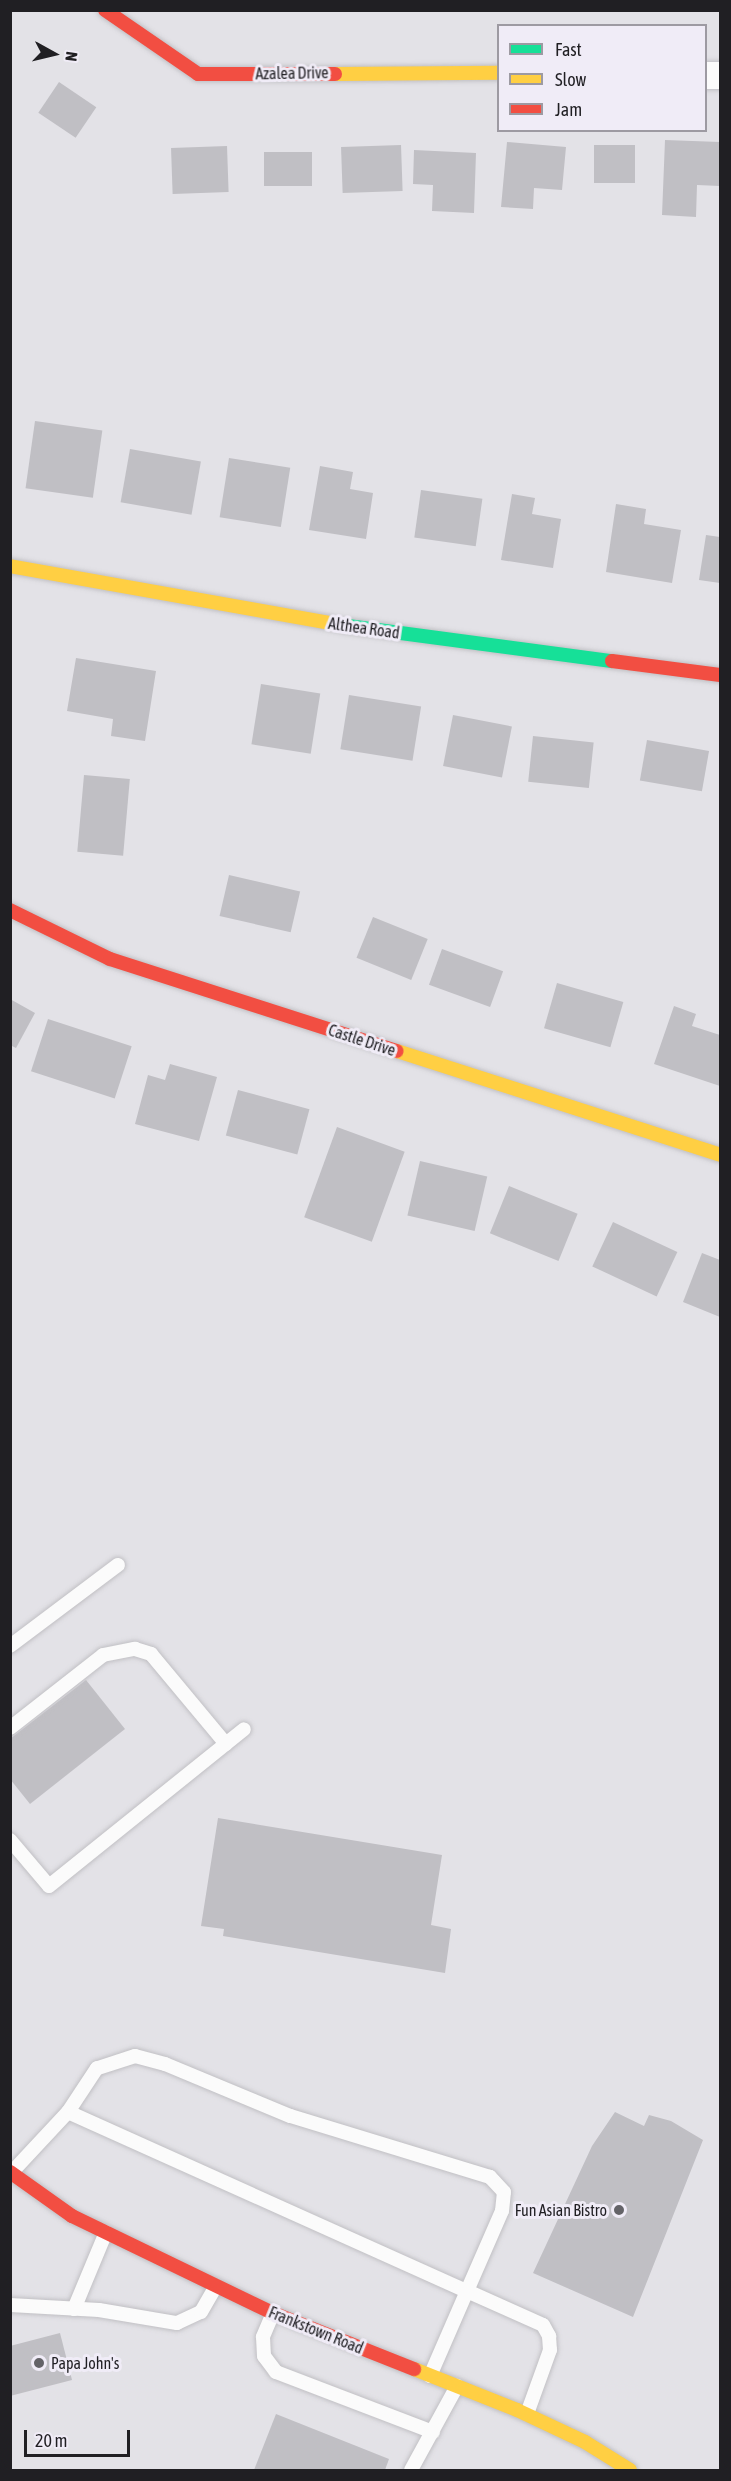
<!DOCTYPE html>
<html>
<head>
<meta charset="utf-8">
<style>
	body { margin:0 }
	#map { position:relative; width:731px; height:2481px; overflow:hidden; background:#e3e2e7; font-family:"Asap Condensed",sans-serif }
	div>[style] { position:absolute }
	.building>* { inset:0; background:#c0bfc4; transform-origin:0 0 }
	.roads { filter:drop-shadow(0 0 2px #c1c0c4) drop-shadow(0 0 2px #c1c0c4) }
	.lane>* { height:14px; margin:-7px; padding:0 7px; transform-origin:7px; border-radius:7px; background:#fbfbfb }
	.street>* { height:27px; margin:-13.5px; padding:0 13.5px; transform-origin:13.5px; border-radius:13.5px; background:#fbfbfb }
	.fast>* { height:14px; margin:-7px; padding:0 7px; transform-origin:7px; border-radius:7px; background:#16e098 }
	.slow>* { height:14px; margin:-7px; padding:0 7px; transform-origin:7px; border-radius:7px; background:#ffcf43 }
	.jam>* { height:14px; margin:-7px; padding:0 7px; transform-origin:7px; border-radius:7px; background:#f24e42 }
	.dots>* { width:16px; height:16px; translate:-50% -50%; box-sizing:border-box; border:3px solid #f0ecf7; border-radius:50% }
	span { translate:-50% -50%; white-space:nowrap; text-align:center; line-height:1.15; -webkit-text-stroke:6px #f0ecf7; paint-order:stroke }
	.street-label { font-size:16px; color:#201f23 }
	.poi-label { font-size:16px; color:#201f23 }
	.right { translate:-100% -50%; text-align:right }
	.left { translate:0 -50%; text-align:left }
	.frame { position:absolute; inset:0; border:12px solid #201f23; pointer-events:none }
	.legend { position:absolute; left:497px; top:24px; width:210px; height:108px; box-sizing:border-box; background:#f0ecf7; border:2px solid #9d9aa2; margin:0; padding:8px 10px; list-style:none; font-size:18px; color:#201f23 }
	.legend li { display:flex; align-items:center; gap:12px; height:30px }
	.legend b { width:30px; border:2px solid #9d9aa2 }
	.north { position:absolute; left:24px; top:24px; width:60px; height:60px; -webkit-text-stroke:4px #f0ecf7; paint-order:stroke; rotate:98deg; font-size:16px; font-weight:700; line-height:24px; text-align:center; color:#201f23 }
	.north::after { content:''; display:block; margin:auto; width:21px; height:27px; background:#201f23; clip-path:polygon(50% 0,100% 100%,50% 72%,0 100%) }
	.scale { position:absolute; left:24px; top:2430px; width:106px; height:27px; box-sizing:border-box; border:3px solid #201f23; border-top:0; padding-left:8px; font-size:18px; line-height:21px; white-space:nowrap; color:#201f23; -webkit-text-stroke:4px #f0ecf7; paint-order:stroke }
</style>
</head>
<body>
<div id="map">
	<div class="building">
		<i style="left:59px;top:82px;width:45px;height:37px;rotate:34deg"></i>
		<i style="clip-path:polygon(665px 140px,720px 142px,720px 186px,697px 185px,696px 217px,662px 215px)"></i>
		<i style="clip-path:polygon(507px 142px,566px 147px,562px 190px,534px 188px,533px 209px,501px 207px)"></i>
		<i style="left:401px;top:145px;width:46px;height:60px;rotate:88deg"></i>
		<i style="left:594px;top:145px;width:41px;height:38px"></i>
		<i style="left:227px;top:146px;width:46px;height:56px;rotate:88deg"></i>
		<i style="clip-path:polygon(414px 150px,476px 153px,474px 213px,432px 211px,433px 185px,413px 184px)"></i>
		<i style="left:312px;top:152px;width:34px;height:48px;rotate:90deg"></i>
		<i style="left:35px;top:421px;width:68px;height:68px;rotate:8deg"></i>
		<i style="left:130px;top:449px;width:72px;height:54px;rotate:10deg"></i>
		<i style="left:229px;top:458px;width:62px;height:60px;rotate:9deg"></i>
		<i style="clip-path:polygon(320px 466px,353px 472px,350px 489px,373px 493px,366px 539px,309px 530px)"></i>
		<i style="left:421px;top:490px;width:62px;height:48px;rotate:8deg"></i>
		<i style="clip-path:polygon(512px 494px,535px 498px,532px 514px,561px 519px,553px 568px,501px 560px)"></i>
		<i style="clip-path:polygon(616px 504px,646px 509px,644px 524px,681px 530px,672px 583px,606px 572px)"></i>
		<i style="clip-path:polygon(706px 535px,720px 537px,720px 583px,699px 580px)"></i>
		<i style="clip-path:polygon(76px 658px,156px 671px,145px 741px,111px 736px,113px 719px,67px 711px)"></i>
		<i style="left:261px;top:684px;width:60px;height:61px;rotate:9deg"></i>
		<i style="left:349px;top:695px;width:73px;height:55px;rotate:9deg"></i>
		<i style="left:453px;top:715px;width:60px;height:52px;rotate:11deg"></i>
		<i style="left:533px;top:736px;width:61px;height:46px;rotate:6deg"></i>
		<i style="left:647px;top:740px;width:63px;height:41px;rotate:10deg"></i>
		<i style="left:84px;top:775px;width:46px;height:77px;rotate:5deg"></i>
		<i style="left:229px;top:875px;width:73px;height:42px;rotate:13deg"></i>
		<i style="left:373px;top:917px;width:59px;height:44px;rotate:22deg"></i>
		<i style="left:442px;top:949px;width:65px;height:38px;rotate:20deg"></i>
		<i style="left:557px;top:983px;width:69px;height:47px;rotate:16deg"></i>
		<i style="clip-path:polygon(10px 999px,35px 1013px,16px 1048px,10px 1045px)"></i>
		<i style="clip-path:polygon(674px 1006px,696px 1014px,692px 1026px,720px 1035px,720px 1086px,654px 1064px)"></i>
		<i style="left:48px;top:1019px;width:88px;height:55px;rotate:18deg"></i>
		<i style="clip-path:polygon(170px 1064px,217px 1077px,199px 1141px,135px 1124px,148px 1075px,165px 1080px)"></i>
		<i style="left:238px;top:1090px;width:74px;height:47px;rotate:15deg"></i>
		<i style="left:337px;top:1127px;width:72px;height:96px;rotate:20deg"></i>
		<i style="left:420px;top:1161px;width:69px;height:56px;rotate:13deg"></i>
		<i style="left:509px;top:1186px;width:74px;height:51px;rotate:22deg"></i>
		<i style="left:613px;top:1222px;width:71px;height:49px;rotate:25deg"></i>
		<i style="clip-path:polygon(702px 1253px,720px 1260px,720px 1317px,683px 1302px)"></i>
		<i style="clip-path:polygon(86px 1680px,125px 1729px,30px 1804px,10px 1779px,10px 1739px)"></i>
		<i style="clip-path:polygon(218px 1818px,442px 1855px,431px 1925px,451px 1929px,445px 1973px,223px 1936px,224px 1929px,201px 1926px)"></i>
		<i style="clip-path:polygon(615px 2112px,644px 2126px,649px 2115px,671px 2121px,703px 2140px,633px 2317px,533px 2273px,592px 2146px)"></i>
		<i style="clip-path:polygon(60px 2333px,72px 2380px,10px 2396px,10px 2346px)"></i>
		<i style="clip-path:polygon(276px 2414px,389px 2459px,385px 2470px,254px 2470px)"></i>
	</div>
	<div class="roads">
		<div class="lane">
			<i style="left:10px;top:1646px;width:135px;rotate:-36.9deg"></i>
			<i style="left:10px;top:1728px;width:118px;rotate:-38.1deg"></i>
			<i style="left:103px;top:1655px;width:33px;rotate:-11deg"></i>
			<i style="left:135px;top:1649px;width:17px;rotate:17deg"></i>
			<i style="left:151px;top:1654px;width:117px;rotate:50.2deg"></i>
			<i style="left:10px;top:1840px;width:60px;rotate:49.7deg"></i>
			<i style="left:49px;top:1886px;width:250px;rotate:-38.8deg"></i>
			<i style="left:12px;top:2172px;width:82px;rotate:-47deg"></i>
			<i style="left:68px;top:2112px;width:437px;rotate:24.2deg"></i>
			<i style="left:467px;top:2291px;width:87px;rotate:-66.4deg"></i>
			<i style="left:502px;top:2211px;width:19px;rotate:-84deg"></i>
			<i style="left:504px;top:2192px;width:21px;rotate:-133deg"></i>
			<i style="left:490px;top:2177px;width:209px;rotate:-163deg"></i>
			<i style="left:290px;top:2116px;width:135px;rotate:-157.4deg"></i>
			<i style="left:165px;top:2064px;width:31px;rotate:-165deg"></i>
			<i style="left:135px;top:2056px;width:40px;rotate:162deg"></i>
			<i style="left:97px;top:2068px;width:53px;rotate:123.4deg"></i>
			<i style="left:10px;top:2305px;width:89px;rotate:3.2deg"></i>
			<i style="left:99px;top:2310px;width:79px;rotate:9.5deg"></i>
			<i style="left:177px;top:2323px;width:26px;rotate:-25deg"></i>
			<i style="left:201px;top:2312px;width:30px;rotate:-60deg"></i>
			<i style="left:74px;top:2309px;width:83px;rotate:-67.4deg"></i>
			<i style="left:273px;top:2313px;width:26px;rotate:113deg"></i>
			<i style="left:263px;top:2337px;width:19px;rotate:87deg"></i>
			<i style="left:264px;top:2356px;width:20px;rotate:53deg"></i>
			<i style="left:276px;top:2372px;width:168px;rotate:20.9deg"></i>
			<i style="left:430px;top:2376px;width:93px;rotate:-66.5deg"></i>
			<i style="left:467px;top:2291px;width:83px;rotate:24.1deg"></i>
			<i style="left:543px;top:2325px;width:13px;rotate:61deg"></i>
			<i style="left:549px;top:2336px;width:14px;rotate:86deg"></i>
			<i style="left:550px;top:2350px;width:68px;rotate:109.8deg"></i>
			<i style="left:411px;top:2470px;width:96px;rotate:-61.3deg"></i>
		</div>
		<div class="street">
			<i style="left:706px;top:75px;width:14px"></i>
		</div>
		<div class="fast">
			<i style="left:348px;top:626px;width:266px;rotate:7.6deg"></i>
		</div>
		<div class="slow">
			<i style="left:335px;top:74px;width:163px;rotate:-0.4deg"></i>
			<i style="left:10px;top:566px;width:343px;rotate:10.1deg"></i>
			<i style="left:397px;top:1051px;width:339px;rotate:17.8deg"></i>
			<i style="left:414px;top:2369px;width:111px;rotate:21.7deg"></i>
			<i style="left:517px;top:2410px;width:75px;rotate:25.2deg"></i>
			<i style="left:585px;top:2442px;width:53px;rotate:31.9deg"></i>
		</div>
		<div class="jam">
			<i style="left:105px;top:10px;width:113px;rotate:34.5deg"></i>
			<i style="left:198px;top:74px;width:137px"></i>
			<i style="left:612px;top:661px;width:109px;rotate:7.4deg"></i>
			<i style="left:10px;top:910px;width:111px;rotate:26.1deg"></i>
			<i style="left:110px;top:959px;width:301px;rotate:17.8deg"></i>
			<i style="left:10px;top:2172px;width:76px;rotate:35.4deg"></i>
			<i style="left:72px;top:2216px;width:223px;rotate:25.8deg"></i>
			<i style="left:273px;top:2313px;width:152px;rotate:21.7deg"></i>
		</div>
	</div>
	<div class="dots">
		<i style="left:619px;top:2210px;background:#646368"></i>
		<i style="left:39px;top:2363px;background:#646368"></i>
	</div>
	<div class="street-label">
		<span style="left:292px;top:73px;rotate:-1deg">Azalea Drive</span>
		<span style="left:364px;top:628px;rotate:8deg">Althea Road</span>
		<span style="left:362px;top:1040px;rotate:18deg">Castle Drive</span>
		<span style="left:316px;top:2330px;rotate:22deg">Frankstown Road</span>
	</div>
	<div class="poi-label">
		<span class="right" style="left:607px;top:2210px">Fun Asian Bistro</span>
		<span class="left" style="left:51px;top:2363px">Papa John's</span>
	</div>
	<div class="frame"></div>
	<ul class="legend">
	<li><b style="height:8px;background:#16e098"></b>Fast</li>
	<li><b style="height:8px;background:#ffcf43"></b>Slow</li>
	<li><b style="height:8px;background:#f24e42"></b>Jam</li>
	</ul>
	<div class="north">N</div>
	<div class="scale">20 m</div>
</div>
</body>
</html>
